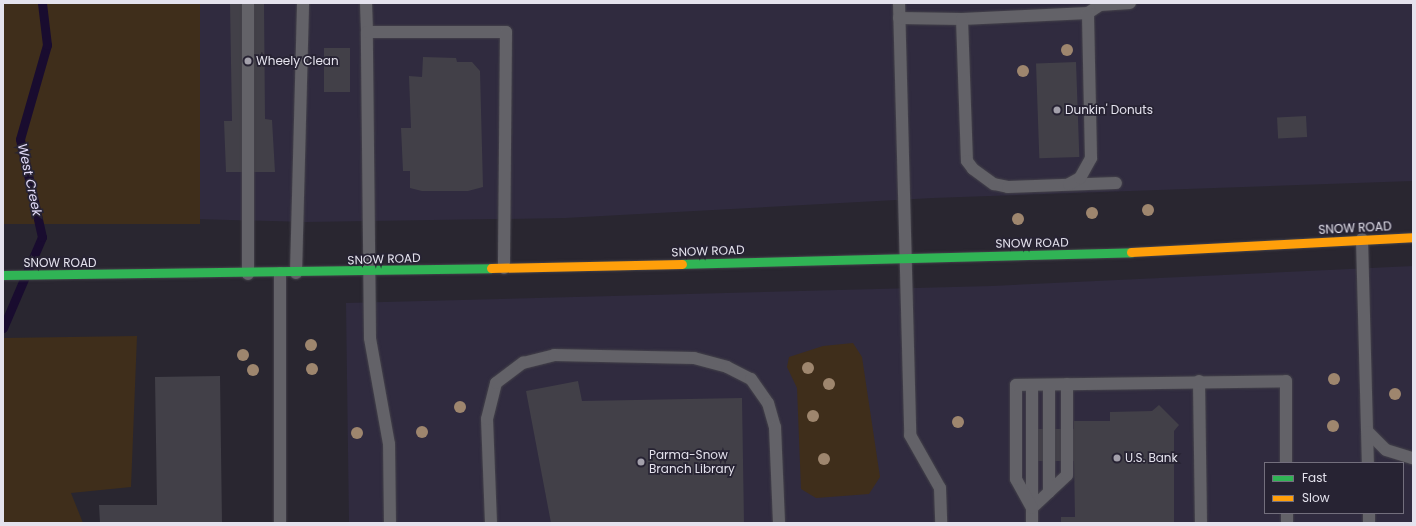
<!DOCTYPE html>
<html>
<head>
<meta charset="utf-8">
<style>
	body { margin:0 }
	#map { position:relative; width:1416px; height:526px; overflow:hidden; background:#292630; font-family:Poppins,sans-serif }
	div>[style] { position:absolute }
	.built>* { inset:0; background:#302b3f }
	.green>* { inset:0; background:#3f2e1b; transform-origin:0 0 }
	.stream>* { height:9px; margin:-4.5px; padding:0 4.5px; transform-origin:4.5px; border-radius:4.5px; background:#190c2f }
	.building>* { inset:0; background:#424048; transform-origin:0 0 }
	.roads { filter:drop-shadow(0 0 1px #44424a) drop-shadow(0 0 1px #44424a) }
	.lane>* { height:12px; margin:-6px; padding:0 6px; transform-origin:6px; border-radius:6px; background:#636268 }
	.fast>* { height:9px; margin:-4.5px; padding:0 4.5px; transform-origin:4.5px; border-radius:4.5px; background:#30b455 }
	.slow>* { height:9px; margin:-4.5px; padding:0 4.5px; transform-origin:4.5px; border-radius:4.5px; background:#ff9f0a }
	.trees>* { width:12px; height:12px; margin:-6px; border-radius:50%; background:#9e866e }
	.dots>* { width:11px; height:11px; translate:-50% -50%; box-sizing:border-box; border:2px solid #272333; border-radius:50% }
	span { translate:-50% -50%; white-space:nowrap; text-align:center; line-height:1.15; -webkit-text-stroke:3.5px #272333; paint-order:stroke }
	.poi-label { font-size:12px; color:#e4e2ed }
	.left { translate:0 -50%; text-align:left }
	.street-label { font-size:12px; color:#e4e2ed }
	.water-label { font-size:13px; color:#e0d9f6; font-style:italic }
	.frame { position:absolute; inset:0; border:4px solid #e4e2ed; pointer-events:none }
	.legend { position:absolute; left:1264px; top:462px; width:140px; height:52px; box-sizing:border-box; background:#272333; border:1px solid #736f7d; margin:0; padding:5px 7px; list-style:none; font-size:12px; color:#e4e2ed }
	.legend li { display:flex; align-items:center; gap:8px; height:20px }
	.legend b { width:20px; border:1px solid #736f7d }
</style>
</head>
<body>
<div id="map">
	<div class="built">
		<i style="clip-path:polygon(137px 3px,1413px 3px,1413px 181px,933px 198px,565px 218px,306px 222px,160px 218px)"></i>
		<i style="clip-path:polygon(evenodd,1413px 266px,1413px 523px,349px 523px,346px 303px,992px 286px,1413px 266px,1265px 463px,1403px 463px,1403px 513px,1265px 513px,1265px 463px)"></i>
	</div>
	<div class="green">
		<i style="left:3px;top:3px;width:197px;height:221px"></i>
		<i style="clip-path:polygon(137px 336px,131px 487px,71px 493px,83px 523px,3px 523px,3px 338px)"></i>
		<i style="clip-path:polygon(853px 343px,862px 357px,880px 477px,869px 494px,816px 498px,801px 489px,797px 388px,787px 367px,789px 357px,823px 346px)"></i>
	</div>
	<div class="stream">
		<i style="left:3px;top:328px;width:99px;rotate:-66.8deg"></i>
		<i style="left:42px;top:237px;width:100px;rotate:-102.7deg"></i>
		<i style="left:20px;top:139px;width:98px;rotate:-74deg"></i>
		<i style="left:47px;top:45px;width:42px;rotate:-96.8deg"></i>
	</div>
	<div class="building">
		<i style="clip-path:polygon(230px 3px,264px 3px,265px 119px,272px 120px,275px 172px,226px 172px,224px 121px,232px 121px)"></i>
		<i style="left:324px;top:48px;width:26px;height:44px"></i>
		<i style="clip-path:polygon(423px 57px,456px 58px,457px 62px,472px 62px,480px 71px,483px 187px,468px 191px,422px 191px,410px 188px,410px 171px,403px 171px,401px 128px,411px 128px,409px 76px,422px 77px)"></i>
		<i style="left:1076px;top:62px;width:95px;height:40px;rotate:88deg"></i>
		<i style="left:1306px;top:116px;width:21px;height:29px;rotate:87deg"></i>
		<i style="clip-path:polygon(220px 376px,222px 523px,100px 523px,99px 505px,157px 505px,155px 377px)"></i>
		<i style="clip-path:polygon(578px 381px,582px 401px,742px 398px,744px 523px,551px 523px,526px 391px)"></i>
		<i style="clip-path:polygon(1159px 405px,1179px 425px,1174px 431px,1174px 523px,1061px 523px,1061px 517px,1075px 517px,1074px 461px,1034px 461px,1033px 429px,1074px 429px,1074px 421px,1110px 421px,1110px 412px,1152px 411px)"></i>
	</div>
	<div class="roads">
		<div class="lane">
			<i style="left:248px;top:3px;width:271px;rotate:90deg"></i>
			<i style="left:366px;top:3px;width:29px;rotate:88deg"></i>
			<i style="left:899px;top:3px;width:432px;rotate:88.5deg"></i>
			<i style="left:910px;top:435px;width:61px;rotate:60.5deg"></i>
			<i style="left:940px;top:488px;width:35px;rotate:88deg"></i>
			<i style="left:899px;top:18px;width:63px;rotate:0.9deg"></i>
			<i style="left:962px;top:19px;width:126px;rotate:-2.7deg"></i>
			<i style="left:1088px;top:13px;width:14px;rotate:-34deg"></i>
			<i style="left:1100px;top:5px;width:30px;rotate:-4deg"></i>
			<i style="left:962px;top:19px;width:142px;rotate:88deg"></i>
			<i style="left:967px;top:161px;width:10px;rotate:53deg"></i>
			<i style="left:973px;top:169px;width:26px;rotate:36deg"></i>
			<i style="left:994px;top:184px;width:14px;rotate:12deg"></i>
			<i style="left:1008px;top:187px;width:108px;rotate:-2.1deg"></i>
			<i style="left:1069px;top:184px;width:13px;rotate:-29deg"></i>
			<i style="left:1080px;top:178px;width:23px;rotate:-61deg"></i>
			<i style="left:1091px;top:158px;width:145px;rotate:-91.2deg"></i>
			<i style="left:1362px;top:239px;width:224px;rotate:88.5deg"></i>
			<i style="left:280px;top:273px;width:250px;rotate:90deg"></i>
			<i style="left:296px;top:273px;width:270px;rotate:-88.5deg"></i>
			<i style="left:1199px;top:381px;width:142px;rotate:89.2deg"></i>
			<i style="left:1032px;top:385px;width:122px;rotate:90deg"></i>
			<i style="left:1049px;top:385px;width:107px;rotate:90deg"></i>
			<i style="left:1368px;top:432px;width:25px;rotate:45deg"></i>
			<i style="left:1386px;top:450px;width:28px;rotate:17deg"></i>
			<i style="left:1032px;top:508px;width:48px;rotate:-43.3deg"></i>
			<i style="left:1067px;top:475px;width:91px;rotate:-90deg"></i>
			<i style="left:1287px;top:513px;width:10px;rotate:90deg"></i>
			<i style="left:1369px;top:513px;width:10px;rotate:90deg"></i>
			<i style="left:390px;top:523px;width:79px;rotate:-90.7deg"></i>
			<i style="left:389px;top:444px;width:108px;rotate:-100.2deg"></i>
			<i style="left:370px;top:338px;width:306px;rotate:-90.6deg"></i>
			<i style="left:367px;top:32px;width:139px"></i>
			<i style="left:506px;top:32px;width:236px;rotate:90.5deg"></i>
			<i style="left:491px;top:523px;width:104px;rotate:-92.2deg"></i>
			<i style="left:487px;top:419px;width:37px;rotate:-76deg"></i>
			<i style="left:496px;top:383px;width:34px;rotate:-37deg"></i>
			<i style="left:523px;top:363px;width:32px;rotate:-14deg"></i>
			<i style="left:554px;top:355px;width:140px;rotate:1.2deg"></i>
			<i style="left:694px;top:358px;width:34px;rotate:15deg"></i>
			<i style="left:727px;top:367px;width:27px;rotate:27deg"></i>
			<i style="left:751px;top:379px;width:29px;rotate:55deg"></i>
			<i style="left:768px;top:403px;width:25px;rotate:74deg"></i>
			<i style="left:775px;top:427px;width:96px;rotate:87.6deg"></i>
			<i style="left:1032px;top:523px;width:15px;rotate:-90deg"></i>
			<i style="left:1032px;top:508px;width:33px;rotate:-119deg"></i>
			<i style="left:1016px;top:479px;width:94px;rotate:-90deg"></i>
			<i style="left:1016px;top:385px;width:270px;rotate:-0.8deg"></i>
			<i style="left:1286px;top:381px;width:82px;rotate:90deg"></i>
		</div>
		<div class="fast">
			<i style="left:682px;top:264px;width:449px;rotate:-1.5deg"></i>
			<i style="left:3px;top:275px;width:488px;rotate:-0.8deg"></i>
		</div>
		<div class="slow">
			<i style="left:1131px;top:252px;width:282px;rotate:-3deg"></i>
			<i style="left:491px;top:268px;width:191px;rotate:-1.2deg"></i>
		</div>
	</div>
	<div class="trees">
		<i style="left:1067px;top:50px"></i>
		<i style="left:1023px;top:71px"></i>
		<i style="left:1148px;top:210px"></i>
		<i style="left:1092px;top:213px"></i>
		<i style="left:1018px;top:219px"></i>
		<i style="left:311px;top:345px"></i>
		<i style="left:243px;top:355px"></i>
		<i style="left:808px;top:368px"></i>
		<i style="left:312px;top:369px"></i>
		<i style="left:253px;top:370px"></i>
		<i style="left:1334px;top:379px"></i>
		<i style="left:829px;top:384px"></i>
		<i style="left:1395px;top:394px"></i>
		<i style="left:460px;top:407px"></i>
		<i style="left:813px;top:416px"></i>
		<i style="left:958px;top:422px"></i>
		<i style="left:1333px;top:426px"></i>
		<i style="left:422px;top:432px"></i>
		<i style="left:357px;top:433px"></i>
		<i style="left:824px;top:459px"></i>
	</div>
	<div class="dots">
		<i style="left:248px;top:61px;background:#a3a0ab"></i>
		<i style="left:1057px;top:110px;background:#a3a0ab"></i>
		<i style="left:1117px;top:458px;background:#a3a0ab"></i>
		<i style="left:641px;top:462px;background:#a3a0ab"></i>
	</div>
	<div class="poi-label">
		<span class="left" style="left:256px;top:61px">Wheely Clean</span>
		<span class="left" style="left:1065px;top:110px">Dunkin' Donuts</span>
		<span class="left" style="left:649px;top:462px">Parma-Snow<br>Branch Library</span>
		<span class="left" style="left:1125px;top:458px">U.S. Bank</span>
	</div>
	<div class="street-label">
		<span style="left:1355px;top:228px;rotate:-3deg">SNOW ROAD</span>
		<span style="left:1032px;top:243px;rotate:-1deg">SNOW ROAD</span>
		<span style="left:708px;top:251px;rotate:-2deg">SNOW ROAD</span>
		<span style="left:384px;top:259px;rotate:-2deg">SNOW ROAD</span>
		<span style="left:60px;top:263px">SNOW ROAD</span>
	</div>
	<div class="water-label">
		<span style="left:29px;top:180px;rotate:78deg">West Creek</span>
	</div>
	<div class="frame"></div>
	<ul class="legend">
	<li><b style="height:5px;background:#30b455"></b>Fast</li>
	<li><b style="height:5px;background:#ff9f0a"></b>Slow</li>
	</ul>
</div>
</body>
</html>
